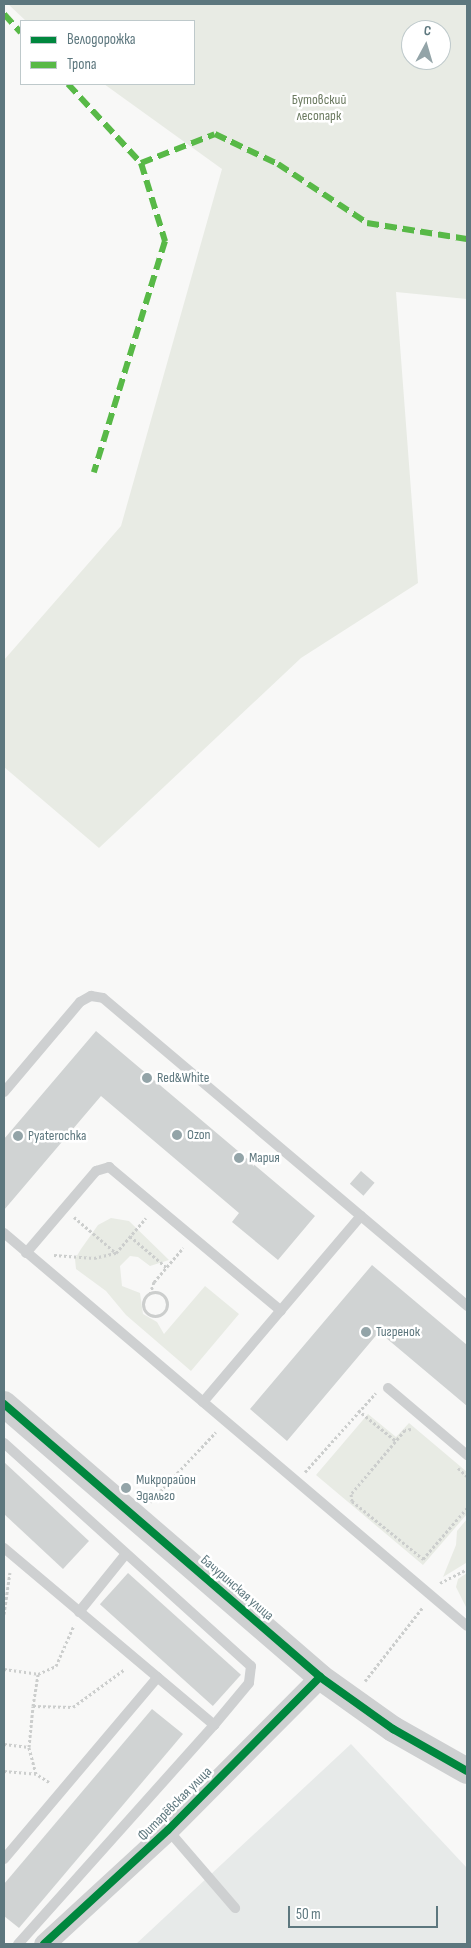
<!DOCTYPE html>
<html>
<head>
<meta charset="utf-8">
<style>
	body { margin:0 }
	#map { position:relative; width:471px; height:1948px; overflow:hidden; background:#f8f8f7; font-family:"Sofia Sans Condensed",sans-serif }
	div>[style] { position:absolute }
	.built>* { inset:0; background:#e7eae9 }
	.green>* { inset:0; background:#e8ebe4 }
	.building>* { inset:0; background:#d0d3d3; transform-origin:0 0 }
	.path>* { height:3px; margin-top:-1.5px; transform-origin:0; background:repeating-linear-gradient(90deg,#cccecd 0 2.5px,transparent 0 5px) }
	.path>.ring { margin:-1.5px; padding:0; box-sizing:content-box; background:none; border:3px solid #cccecd; border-radius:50% }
	.service>* { height:10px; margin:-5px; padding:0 5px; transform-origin:5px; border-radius:5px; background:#ced0d1 }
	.minor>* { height:21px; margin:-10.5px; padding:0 10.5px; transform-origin:10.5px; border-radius:10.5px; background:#ced0d1 }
	.tertiary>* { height:26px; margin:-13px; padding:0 13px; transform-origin:13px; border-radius:13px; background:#ced0d1 }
	.quiet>* { height:6px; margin-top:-3px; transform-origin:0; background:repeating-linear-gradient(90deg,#58b947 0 12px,transparent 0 18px) }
	.cycleway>* { height:8px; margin:-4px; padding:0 4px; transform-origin:4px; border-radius:4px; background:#00873e }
	.dots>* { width:14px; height:14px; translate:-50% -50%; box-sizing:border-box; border:2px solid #fff; border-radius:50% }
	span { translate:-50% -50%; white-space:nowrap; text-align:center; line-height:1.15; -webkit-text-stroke:5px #fff; paint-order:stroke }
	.park-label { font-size:14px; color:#6c7b61 }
	.poi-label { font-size:14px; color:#5d777e }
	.left { translate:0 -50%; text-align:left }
	.street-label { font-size:14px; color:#5d777e }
	.frame { position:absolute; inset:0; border:5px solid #5d777e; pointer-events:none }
	.legend { position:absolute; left:20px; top:20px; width:175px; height:65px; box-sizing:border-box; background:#fff; border:1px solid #bec9cb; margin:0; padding:6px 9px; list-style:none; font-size:15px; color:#5d777e }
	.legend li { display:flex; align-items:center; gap:10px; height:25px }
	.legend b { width:25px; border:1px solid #bec9cb }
	.north { position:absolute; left:401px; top:20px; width:50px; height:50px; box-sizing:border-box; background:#fff; border:1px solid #bec9cb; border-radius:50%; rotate:6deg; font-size:14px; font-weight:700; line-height:20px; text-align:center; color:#5d777e }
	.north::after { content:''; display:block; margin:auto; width:18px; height:22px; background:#93a4a8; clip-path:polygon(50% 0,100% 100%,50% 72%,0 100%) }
	.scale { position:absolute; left:288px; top:1906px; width:150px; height:22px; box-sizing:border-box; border:2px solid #5d777e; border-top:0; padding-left:6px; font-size:15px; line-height:18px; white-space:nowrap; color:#5d777e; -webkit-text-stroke:4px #fff; paint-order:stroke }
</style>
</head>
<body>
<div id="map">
	<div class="built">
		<i style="clip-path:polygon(351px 1744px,467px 1868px,467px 1944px,136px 1944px)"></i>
	</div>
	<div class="green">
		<i style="clip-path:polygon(evenodd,8px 4px,467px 4px,467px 299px,396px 292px,418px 583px,301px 658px,99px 848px,4px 767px,4px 660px,121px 526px,222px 169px,104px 84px,194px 84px,194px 21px,26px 21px,8px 4px,411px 30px,441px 30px,441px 60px,411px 60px,411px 30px)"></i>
		<i style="clip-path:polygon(111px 1218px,129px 1221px,169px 1260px,150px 1266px,138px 1257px,130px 1256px,120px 1266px,122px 1286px,140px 1293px,143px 1314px,157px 1322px,164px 1334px,205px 1286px,239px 1314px,191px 1371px,126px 1315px,106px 1291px,76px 1269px,75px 1259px,81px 1249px,98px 1225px)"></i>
		<i style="clip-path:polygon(368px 1414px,396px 1437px,409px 1423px,467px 1472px,467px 1514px,423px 1565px,316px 1475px)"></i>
		<i style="clip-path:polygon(467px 1519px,466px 1563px,443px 1577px,456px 1545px,457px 1531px)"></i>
		<i style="clip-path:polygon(467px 1573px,467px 1609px,456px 1587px,458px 1579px)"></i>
	</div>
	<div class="building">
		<i style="clip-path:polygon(96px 1031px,315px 1216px,278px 1260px,232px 1222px,239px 1213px,101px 1096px,4px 1210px,4px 1139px)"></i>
		<i style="left:361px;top:1171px;width:18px;height:17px;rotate:41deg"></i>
		<i style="clip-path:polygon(372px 1265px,467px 1345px,467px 1406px,379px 1332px,287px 1441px,250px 1409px)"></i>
		<i style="clip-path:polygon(4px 1462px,89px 1541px,63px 1569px,4px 1514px)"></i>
		<i style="left:128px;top:1573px;width:152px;height:42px;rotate:42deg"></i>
		<i style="clip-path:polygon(152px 1709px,183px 1734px,19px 1928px,4px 1916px,4px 1884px)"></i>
	</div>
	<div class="path">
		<i style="left:74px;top:1217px;width:55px;rotate:40.6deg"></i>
		<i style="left:130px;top:1236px;width:48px;rotate:40.7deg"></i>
		<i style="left:54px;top:1255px;width:40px;rotate:4.3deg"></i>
		<i style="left:94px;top:1258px;width:23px;rotate:-13deg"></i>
		<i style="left:116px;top:1253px;width:46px;rotate:-49.4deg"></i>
		<i class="ring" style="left:143px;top:1292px;width:21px;height:21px"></i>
		<i style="left:150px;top:1294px;width:13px;rotate:-72deg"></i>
		<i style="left:154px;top:1282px;width:45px;rotate:-49.5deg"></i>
		<i style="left:358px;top:1410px;width:49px;rotate:39.2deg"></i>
		<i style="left:411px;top:1429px;width:6px;rotate:171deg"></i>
		<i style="left:405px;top:1430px;width:84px;rotate:130.2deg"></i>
		<i style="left:351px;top:1494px;width:7px;rotate:82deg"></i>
		<i style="left:352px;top:1501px;width:92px;rotate:39.2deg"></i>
		<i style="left:423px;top:1559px;width:67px;rotate:-49.2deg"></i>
		<i style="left:458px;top:1468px;width:12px;rotate:42deg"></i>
		<i style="left:305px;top:1472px;width:106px;rotate:-48.1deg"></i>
		<i style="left:150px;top:1502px;width:96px;rotate:-46.7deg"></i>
		<i style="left:440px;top:1583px;width:30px;rotate:-27deg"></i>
		<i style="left:4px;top:1614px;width:42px;rotate:-81.9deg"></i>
		<i style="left:4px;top:1669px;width:34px;rotate:8deg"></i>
		<i style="left:38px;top:1674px;width:20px;rotate:-24deg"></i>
		<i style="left:56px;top:1666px;width:45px;rotate:-66.3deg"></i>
		<i style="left:365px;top:1681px;width:94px;rotate:-51.9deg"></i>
		<i style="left:33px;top:1706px;width:32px;rotate:-81deg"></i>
		<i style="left:4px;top:1744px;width:25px;rotate:7deg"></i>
		<i style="left:4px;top:1771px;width:32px;rotate:5deg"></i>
		<i style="left:49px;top:1782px;width:15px;rotate:-148deg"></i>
		<i style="left:36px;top:1774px;width:28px;rotate:-105deg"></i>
		<i style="left:29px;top:1747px;width:41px;rotate:-84.4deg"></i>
		<i style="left:33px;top:1706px;width:40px;rotate:1.4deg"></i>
		<i style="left:73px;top:1707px;width:64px;rotate:-36.2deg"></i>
	</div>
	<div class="service">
		<i style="left:4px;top:1092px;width:118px;rotate:-49.8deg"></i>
		<i style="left:80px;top:1002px;width:13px;rotate:-29deg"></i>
		<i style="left:91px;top:996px;width:12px;rotate:9deg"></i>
		<i style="left:103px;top:998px;width:477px;rotate:40.2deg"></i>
		<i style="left:4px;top:1233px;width:607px;rotate:40.32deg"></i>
		<i style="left:26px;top:1253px;width:108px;rotate:-49.5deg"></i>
		<i style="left:96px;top:1171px;width:14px;rotate:-17deg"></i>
		<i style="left:109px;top:1167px;width:224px;rotate:39.9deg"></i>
		<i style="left:388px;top:1388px;width:104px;rotate:40.3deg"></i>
		<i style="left:203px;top:1402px;width:244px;rotate:-49.7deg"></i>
		<i style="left:4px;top:1443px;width:333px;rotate:42.1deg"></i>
		<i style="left:251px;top:1666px;width:17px;rotate:97deg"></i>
		<i style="left:249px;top:1683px;width:55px;rotate:129.8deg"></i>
		<i style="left:214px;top:1725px;width:294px;rotate:131.8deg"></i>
		<i style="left:4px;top:1548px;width:275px;rotate:40.1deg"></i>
		<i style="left:79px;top:1612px;width:73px;rotate:-51.1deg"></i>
		<i style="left:168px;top:1830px;width:103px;rotate:49.3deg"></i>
		<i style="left:4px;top:1859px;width:238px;rotate:-49.8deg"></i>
	</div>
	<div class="minor">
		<i style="left:44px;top:1944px;width:168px;rotate:-42.6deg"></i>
		<i style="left:168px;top:1830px;width:216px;rotate:-45.2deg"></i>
	</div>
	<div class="tertiary">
		<i style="left:4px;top:1404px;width:418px;rotate:40.8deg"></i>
		<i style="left:320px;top:1677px;width:90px;rotate:35.5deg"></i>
		<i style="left:393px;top:1729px;width:85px;rotate:29.6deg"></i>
	</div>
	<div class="quiet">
		<i style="left:4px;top:14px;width:25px;rotate:48deg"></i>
		<i style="left:68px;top:84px;width:108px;rotate:47.3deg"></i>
		<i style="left:141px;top:163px;width:82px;rotate:72.9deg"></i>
		<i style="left:165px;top:241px;width:242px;rotate:107.1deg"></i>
		<i style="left:141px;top:163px;width:79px;rotate:-21.4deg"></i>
		<i style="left:215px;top:134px;width:70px;rotate:25.5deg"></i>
		<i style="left:278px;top:164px;width:107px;rotate:33.5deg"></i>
		<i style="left:367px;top:223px;width:101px;rotate:9.1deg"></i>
	</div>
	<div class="cycleway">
		<i style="left:4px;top:1404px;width:418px;rotate:40.8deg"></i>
		<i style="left:320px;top:1677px;width:90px;rotate:35.5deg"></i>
		<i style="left:393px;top:1729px;width:85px;rotate:29.6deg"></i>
		<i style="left:44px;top:1944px;width:168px;rotate:-42.6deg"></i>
		<i style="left:168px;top:1830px;width:216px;rotate:-45.2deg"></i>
	</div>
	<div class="dots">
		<i style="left:147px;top:1078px;background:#93a4a8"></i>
		<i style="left:177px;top:1135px;background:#93a4a8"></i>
		<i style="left:18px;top:1136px;background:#93a4a8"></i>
		<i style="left:239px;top:1158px;background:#93a4a8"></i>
		<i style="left:366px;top:1332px;background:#93a4a8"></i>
		<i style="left:126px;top:1488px;background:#93a4a8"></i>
	</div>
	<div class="park-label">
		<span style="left:319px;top:108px">Бутовский<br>лесопарк</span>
	</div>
	<div class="poi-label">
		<span class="left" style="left:157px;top:1078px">Red&amp;White</span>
		<span class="left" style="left:187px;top:1135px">Ozon</span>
		<span class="left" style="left:28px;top:1136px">Pyaterochka</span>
		<span class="left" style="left:249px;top:1158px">Мария</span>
		<span class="left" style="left:376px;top:1332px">Тигренок</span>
		<span class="left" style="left:136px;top:1488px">Микрорайон<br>Эдальго</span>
	</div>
	<div class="street-label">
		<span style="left:237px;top:1588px;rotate:41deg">Бачуринская улица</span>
		<span style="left:175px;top:1804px;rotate:-45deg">Фитарёвская улица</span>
	</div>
	<div class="frame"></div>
	<ul class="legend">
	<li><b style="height:6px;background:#00873e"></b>Велодорожка</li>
	<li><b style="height:6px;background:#58b947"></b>Тропа</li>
	</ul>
	<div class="north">С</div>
	<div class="scale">50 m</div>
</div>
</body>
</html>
